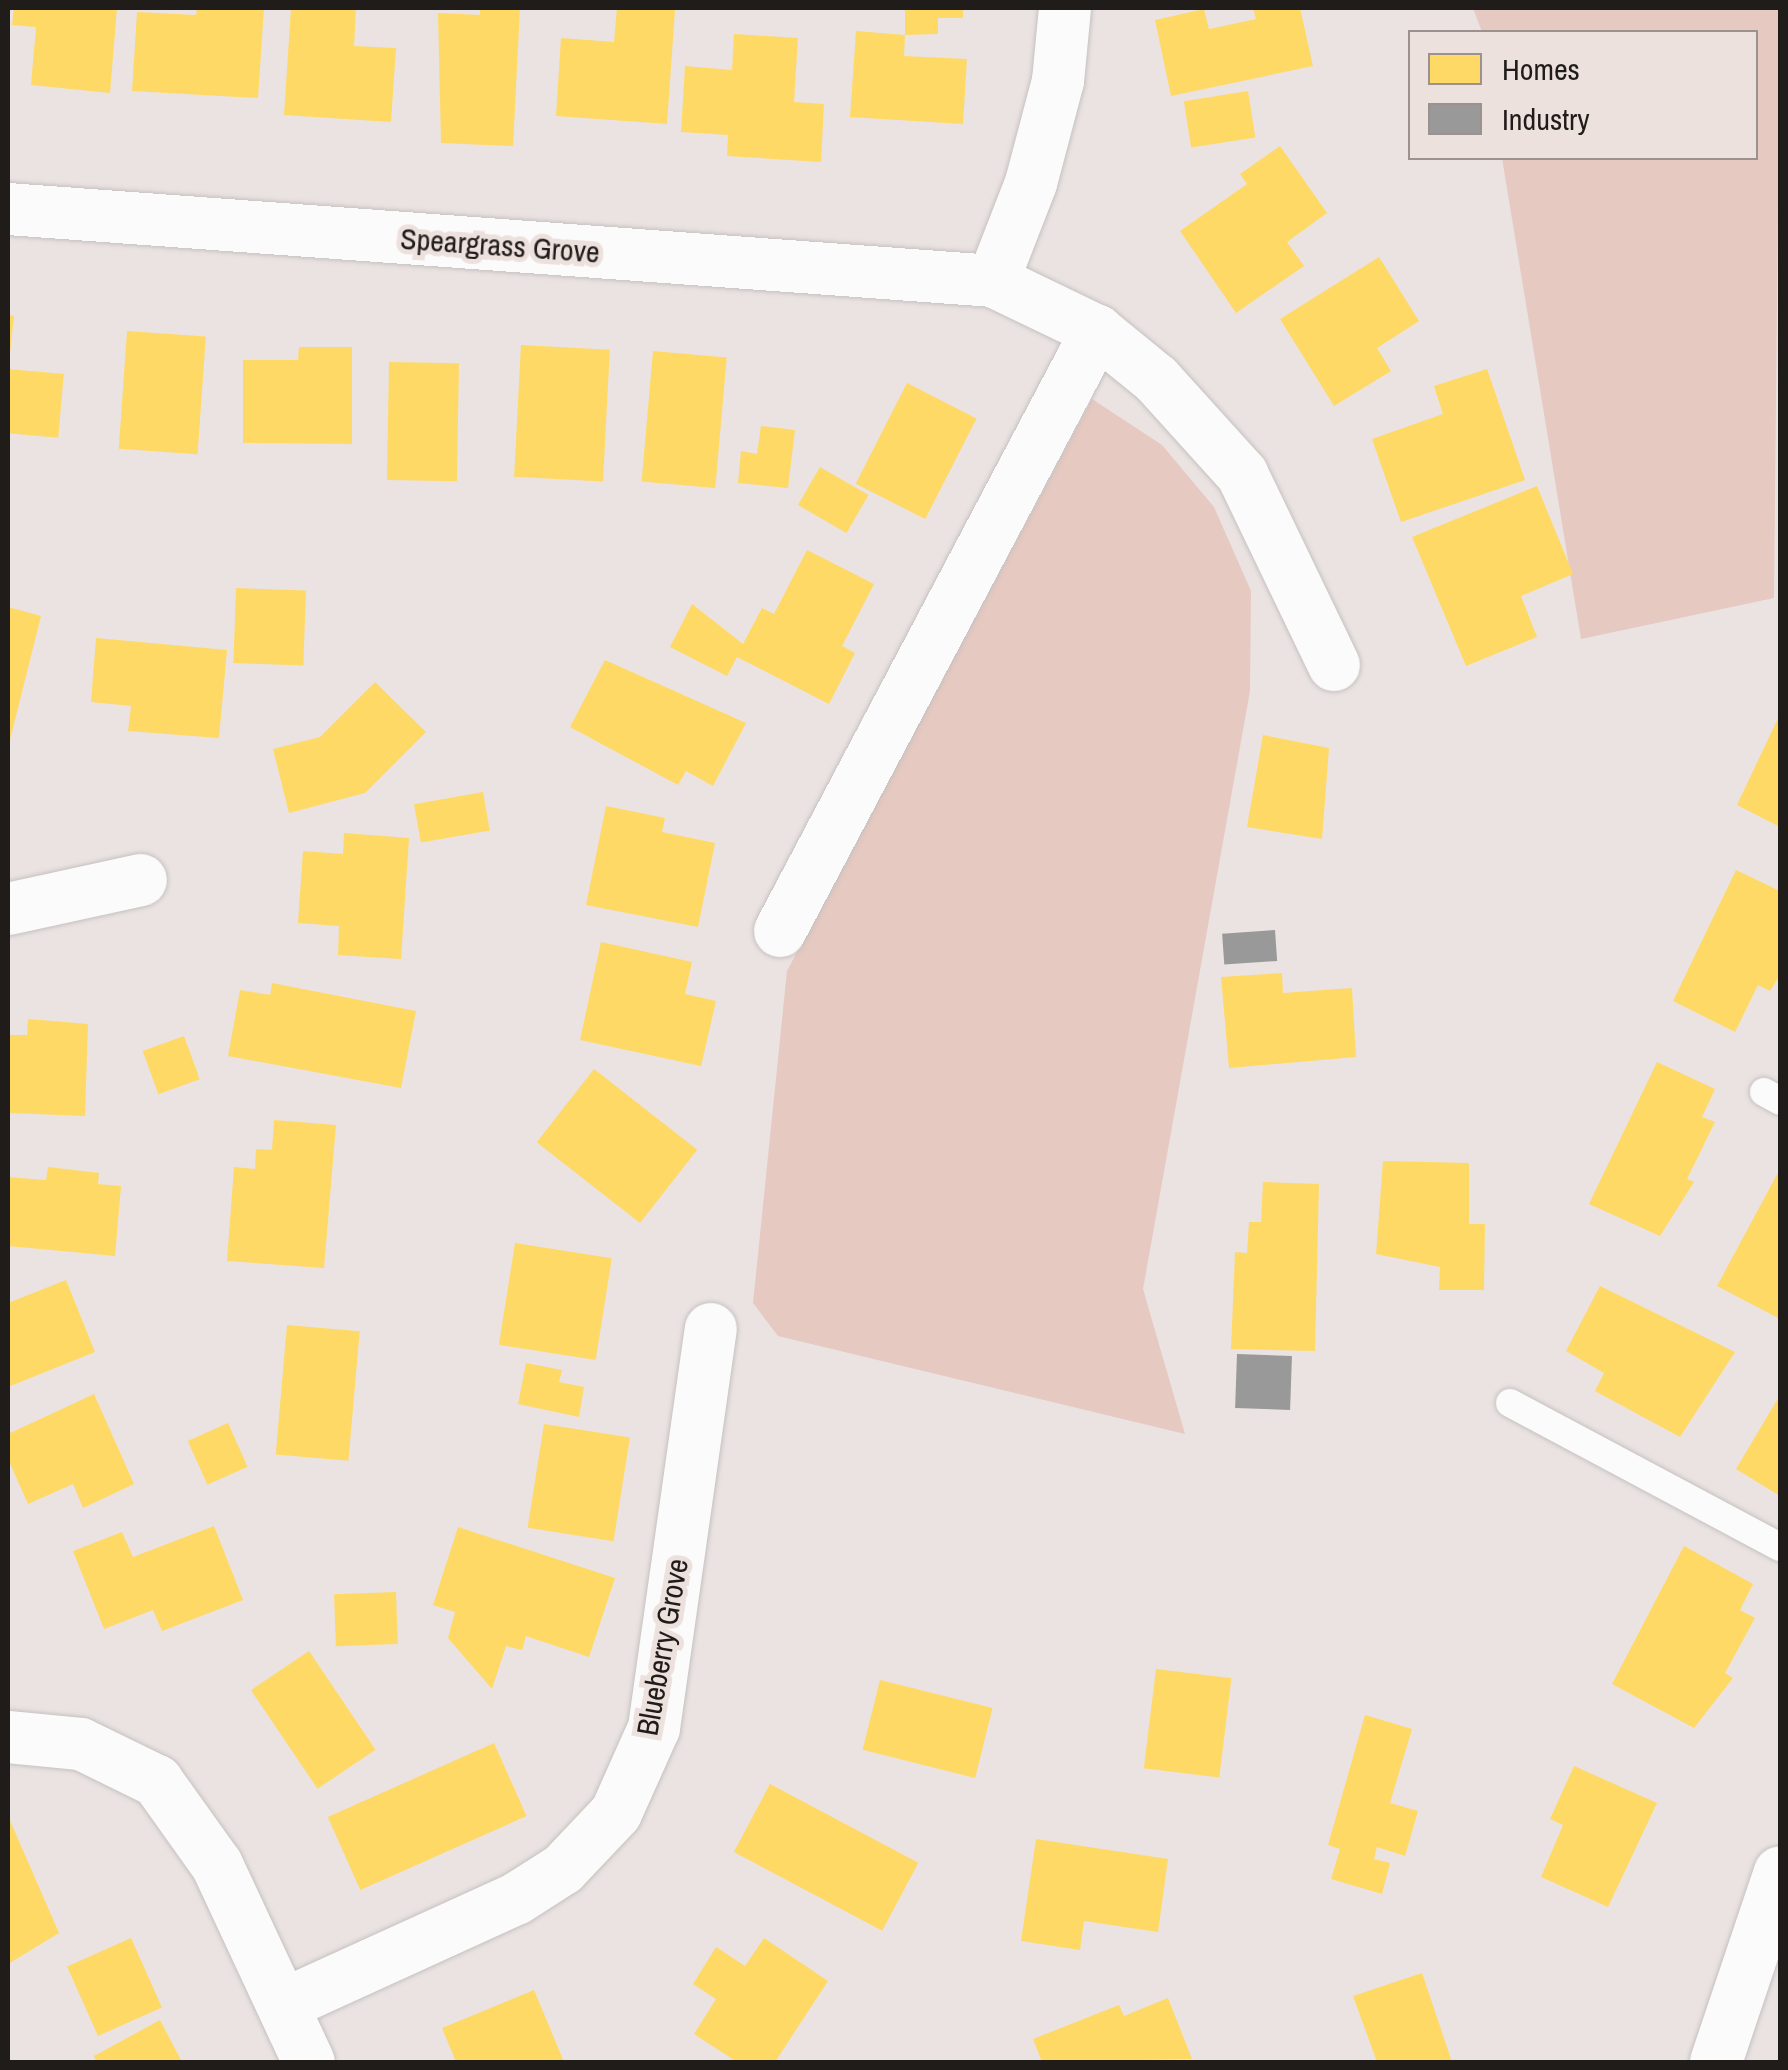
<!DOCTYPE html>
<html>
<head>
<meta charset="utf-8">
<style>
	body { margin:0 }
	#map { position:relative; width:1788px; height:2070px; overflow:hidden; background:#eae3e2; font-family:"Archivo Narrow",sans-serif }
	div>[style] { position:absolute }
	.green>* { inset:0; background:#e6c9c1 }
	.homes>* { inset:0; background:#ffd966; transform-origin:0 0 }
	.industry>* { inset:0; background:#999; transform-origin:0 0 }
	.roads { filter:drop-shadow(0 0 2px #c6c1c0) drop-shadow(0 0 2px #c6c1c0) }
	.lane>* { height:28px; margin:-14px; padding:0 14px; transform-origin:14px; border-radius:14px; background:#fcfbfb }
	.street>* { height:52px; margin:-26px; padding:0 26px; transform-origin:26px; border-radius:26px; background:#fcfbfb }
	span { translate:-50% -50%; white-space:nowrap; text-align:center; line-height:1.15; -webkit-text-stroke:10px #ede1de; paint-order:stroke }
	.street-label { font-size:30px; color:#201c1a }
	.frame { position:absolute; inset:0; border:10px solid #201c1a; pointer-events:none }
	.legend { position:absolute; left:1408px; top:30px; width:350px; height:130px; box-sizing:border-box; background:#ede1de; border:2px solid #9b9290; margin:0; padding:12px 18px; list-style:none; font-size:30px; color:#201c1a }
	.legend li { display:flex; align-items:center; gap:20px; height:50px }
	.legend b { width:50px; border:2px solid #9b9290 }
</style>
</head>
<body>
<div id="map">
	<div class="green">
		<i style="clip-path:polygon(1473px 8px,1780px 8px,1774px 598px,1581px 639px,1502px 158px,1756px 158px,1756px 32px,1482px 32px)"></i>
		<i style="clip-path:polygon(1092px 399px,1162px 445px,1214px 507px,1251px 591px,1250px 691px,1143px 1289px,1185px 1434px,778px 1336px,753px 1303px,787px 971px)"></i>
	</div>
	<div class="homes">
		<i style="clip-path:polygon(14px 8px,117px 8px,110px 93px,31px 85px,36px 27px,12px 25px)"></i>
		<i style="clip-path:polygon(197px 8px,264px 8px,258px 98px,132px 91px,137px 12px,196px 15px)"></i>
		<i style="clip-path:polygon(291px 8px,356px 8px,354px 46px,396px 48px,391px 122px,284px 115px)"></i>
		<i style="clip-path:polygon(480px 8px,520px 8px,513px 146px,441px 143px,438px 13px,480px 15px)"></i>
		<i style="clip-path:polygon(617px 8px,675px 10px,667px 124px,556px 116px,561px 38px,614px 42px)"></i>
		<i style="clip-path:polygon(905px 8px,963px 8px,963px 18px,938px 18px,938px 34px,905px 35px,904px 56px,967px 59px,963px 124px,850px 117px,856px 31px,905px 35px)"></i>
		<i style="clip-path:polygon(1253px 8px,1300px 8px,1313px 66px,1171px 96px,1155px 20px,1204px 9px,1209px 29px,1256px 19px)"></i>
		<i style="clip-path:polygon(734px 34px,798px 38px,794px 102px,824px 104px,821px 162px,727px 156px,728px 135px,681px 132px,685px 66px,732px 70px)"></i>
		<i style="left:1248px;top:91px;width:47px;height:65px;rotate:81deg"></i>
		<i style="clip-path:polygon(1280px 146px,1327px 213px,1287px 242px,1304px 266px,1236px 313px,1180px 231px,1247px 184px,1240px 174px)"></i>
		<i style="clip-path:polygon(1379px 257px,1419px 321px,1377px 348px,1391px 371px,1334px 406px,1280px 319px)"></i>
		<i style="clip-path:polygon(8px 315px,14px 316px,10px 353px,8px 353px)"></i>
		<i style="left:127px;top:331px;width:79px;height:118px;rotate:4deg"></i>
		<i style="left:521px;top:345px;width:89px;height:132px;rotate:3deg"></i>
		<i style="clip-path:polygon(299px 347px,352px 347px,352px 444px,243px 443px,243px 360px,298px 360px)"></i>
		<i style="left:653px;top:351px;width:74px;height:131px;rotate:5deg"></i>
		<i style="left:389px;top:362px;width:70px;height:118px;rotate:1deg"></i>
		<i style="left:8px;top:369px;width:56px;height:64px;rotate:5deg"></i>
		<i style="clip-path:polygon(1487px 369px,1525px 480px,1401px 522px,1372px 439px,1443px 414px,1434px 386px)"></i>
		<i style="left:907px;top:383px;width:78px;height:113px;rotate:27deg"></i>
		<i style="clip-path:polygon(761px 426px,795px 430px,788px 488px,738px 483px,741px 451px,757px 454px)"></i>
		<i style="left:820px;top:467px;width:56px;height:44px;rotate:30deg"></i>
		<i style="clip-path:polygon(1537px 486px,1573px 574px,1521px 596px,1537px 637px,1466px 666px,1412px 537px)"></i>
		<i style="clip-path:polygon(807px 550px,874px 584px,842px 646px,855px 653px,829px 704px,737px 657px,727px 676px,670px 647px,692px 604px,743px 644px,762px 608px,774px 614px)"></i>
		<i style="left:236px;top:588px;width:70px;height:75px;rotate:2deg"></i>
		<i style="clip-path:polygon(8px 607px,41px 616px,9px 744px,8px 744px)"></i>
		<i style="clip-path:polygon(96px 638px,227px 650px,219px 738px,128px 731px,131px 706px,91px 702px)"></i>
		<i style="clip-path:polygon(605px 660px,746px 723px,713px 786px,686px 771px,678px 785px,570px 727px)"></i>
		<i style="clip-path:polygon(375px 682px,426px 732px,365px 793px,289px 813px,273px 749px,320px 737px)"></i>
		<i style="clip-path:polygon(1780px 714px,1780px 827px,1737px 805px)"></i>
		<i style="clip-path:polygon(1263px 735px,1329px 748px,1322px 839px,1247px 827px)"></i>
		<i style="left:483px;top:792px;width:39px;height:70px;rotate:80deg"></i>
		<i style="clip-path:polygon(606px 806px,665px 818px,662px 832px,715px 843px,698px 927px,586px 905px)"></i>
		<i style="clip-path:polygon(344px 833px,409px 838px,401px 959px,338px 955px,339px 926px,298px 923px,303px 851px,343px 854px)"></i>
		<i style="clip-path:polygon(1736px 870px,1780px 891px,1780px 975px,1770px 991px,1758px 985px,1735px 1032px,1673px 1001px)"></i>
		<i style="clip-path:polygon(601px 942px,692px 962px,685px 994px,716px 1001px,701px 1066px,580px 1040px)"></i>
		<i style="clip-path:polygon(1282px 973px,1283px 993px,1352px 988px,1356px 1057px,1229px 1068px,1221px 977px)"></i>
		<i style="clip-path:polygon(272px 983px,416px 1011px,401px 1088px,228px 1056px,240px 990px,270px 995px)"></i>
		<i style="clip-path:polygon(28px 1019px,88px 1024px,85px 1116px,8px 1113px,8px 1035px,27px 1035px)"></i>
		<i style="left:184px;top:1036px;width:46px;height:44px;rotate:70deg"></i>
		<i style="clip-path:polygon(1657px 1062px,1715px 1089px,1702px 1117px,1715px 1122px,1687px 1179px,1694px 1182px,1660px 1236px,1589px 1204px)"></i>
		<i style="left:594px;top:1069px;width:131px;height:93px;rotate:38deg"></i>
		<i style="clip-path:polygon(274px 1120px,336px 1125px,324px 1268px,227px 1261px,234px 1167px,255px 1169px,256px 1149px,272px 1150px)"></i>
		<i style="clip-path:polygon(1383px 1161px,1469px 1163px,1469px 1224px,1485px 1224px,1484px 1290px,1439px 1290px,1440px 1267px,1376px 1254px)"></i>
		<i style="clip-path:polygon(48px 1167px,99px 1173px,98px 1184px,121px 1186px,115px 1256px,8px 1246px,8px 1177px,46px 1180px)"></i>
		<i style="clip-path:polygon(1780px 1169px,1780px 1319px,1717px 1286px)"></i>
		<i style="clip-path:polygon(1263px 1182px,1319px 1184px,1315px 1351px,1231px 1349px,1235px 1252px,1247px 1253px,1249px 1222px,1261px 1222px)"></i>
		<i style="left:515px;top:1243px;width:98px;height:103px;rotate:9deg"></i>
		<i style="clip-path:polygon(66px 1280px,95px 1352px,8px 1387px,8px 1303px)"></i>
		<i style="clip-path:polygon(1600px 1286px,1735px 1352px,1680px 1437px,1595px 1391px,1604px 1373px,1566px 1351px)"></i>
		<i style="left:287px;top:1325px;width:73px;height:130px;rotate:5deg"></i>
		<i style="clip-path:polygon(526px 1363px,562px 1370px,559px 1382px,584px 1387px,579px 1417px,518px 1404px)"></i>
		<i style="clip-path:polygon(94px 1394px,134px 1484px,83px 1508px,73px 1484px,28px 1504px,8px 1459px,8px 1434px)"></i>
		<i style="clip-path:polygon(1777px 1400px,1780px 1402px,1780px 1496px,1736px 1469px)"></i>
		<i style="left:228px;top:1423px;width:48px;height:44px;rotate:66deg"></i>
		<i style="left:544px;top:1424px;width:87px;height:105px;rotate:9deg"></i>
		<i style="clip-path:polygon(214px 1526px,243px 1600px,162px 1631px,153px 1610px,104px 1629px,73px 1551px,122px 1532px,133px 1557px)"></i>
		<i style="clip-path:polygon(458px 1527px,615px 1578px,589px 1657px,526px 1636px,522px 1650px,506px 1646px,492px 1689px,448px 1638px,455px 1612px,433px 1605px)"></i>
		<i style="clip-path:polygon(1684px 1546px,1753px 1584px,1740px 1610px,1755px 1618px,1725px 1673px,1733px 1678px,1694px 1728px,1612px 1684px)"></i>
		<i style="left:396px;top:1592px;width:52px;height:62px;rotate:88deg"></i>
		<i style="left:309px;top:1651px;width:119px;height:70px;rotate:56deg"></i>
		<i style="left:1156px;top:1669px;width:76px;height:100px;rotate:7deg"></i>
		<i style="left:880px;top:1680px;width:116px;height:72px;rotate:14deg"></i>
		<i style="clip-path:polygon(1365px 1715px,1412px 1729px,1390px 1803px,1418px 1811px,1405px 1856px,1377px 1847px,1374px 1859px,1390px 1863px,1382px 1894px,1331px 1879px,1340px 1849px,1328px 1845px)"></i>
		<i style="left:494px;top:1743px;width:80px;height:182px;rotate:66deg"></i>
		<i style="clip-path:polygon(1574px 1766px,1657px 1803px,1608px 1907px,1541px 1877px,1563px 1825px,1550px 1819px)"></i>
		<i style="left:770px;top:1784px;width:168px;height:77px;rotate:28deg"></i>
		<i style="clip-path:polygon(8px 1816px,59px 1933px,8px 1964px)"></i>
		<i style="clip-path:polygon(1036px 1839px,1168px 1859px,1158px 1932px,1084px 1921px,1080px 1950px,1021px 1941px)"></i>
		<i style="left:131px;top:1938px;width:76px;height:70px;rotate:66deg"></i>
		<i style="clip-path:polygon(764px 1938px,828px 1981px,775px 2062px,737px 2062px,694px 2034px,716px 1999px,693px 1984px,716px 1947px,745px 1966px)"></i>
		<i style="clip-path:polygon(1422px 1973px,1452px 2062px,1377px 2062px,1353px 1996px)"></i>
		<i style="clip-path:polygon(534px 1990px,564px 2062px,456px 2062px,442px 2028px)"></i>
		<i style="clip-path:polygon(1168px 1998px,1192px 2059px,1042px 2062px,1033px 2039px,1119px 2005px,1124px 2016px)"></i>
		<i style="clip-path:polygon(160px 2020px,182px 2062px,96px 2062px,94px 2056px)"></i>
	</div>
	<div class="industry">
		<i style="left:1275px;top:930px;width:31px;height:53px;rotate:86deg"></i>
		<i style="left:1237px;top:1354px;width:55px;height:54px;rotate:2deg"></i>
	</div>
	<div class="roads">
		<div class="lane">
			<i style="left:1764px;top:1092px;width:18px;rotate:29deg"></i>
			<i style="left:1510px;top:1403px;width:306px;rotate:28.1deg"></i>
		</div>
		<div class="street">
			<i style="left:8px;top:209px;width:988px;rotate:4.18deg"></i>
			<i style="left:993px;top:281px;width:115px;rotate:25.7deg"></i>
			<i style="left:1097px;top:331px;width:77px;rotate:39.2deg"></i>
			<i style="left:1157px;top:380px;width:127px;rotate:47.9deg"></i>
			<i style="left:1242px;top:474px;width:212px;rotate:64.3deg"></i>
			<i style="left:993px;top:281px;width:105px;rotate:-68.8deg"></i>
			<i style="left:1031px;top:183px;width:106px;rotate:-75.2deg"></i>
			<i style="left:1058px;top:81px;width:73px;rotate:-84.5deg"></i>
			<i style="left:8px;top:909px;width:136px;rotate:-12.3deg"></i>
			<i style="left:780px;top:931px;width:679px;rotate:-62.15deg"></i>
			<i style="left:8px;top:1737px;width:73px;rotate:5.5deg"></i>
			<i style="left:81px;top:1744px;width:85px;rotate:26deg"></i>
			<i style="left:157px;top:1781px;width:103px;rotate:54.5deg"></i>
			<i style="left:217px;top:1865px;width:217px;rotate:65deg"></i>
			<i style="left:283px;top:2005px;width:256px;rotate:-24.5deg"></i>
			<i style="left:516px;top:1899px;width:56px;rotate:-32.6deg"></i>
			<i style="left:563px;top:1869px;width:77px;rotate:-46.6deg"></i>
			<i style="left:616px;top:1813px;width:93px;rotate:-65.9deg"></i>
			<i style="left:654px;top:1728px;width:403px;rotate:-81.9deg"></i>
			<i style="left:1716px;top:2062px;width:200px;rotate:-71.4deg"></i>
		</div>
	</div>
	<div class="street-label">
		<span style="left:500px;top:245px;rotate:4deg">Speargrass Grove</span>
		<span style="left:662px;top:1647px;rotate:-80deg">Blueberry Grove</span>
	</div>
	<div class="frame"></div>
	<ul class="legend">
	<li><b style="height:28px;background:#ffd966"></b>Homes</li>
	<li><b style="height:28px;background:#999"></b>Industry</li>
	</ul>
</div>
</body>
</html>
